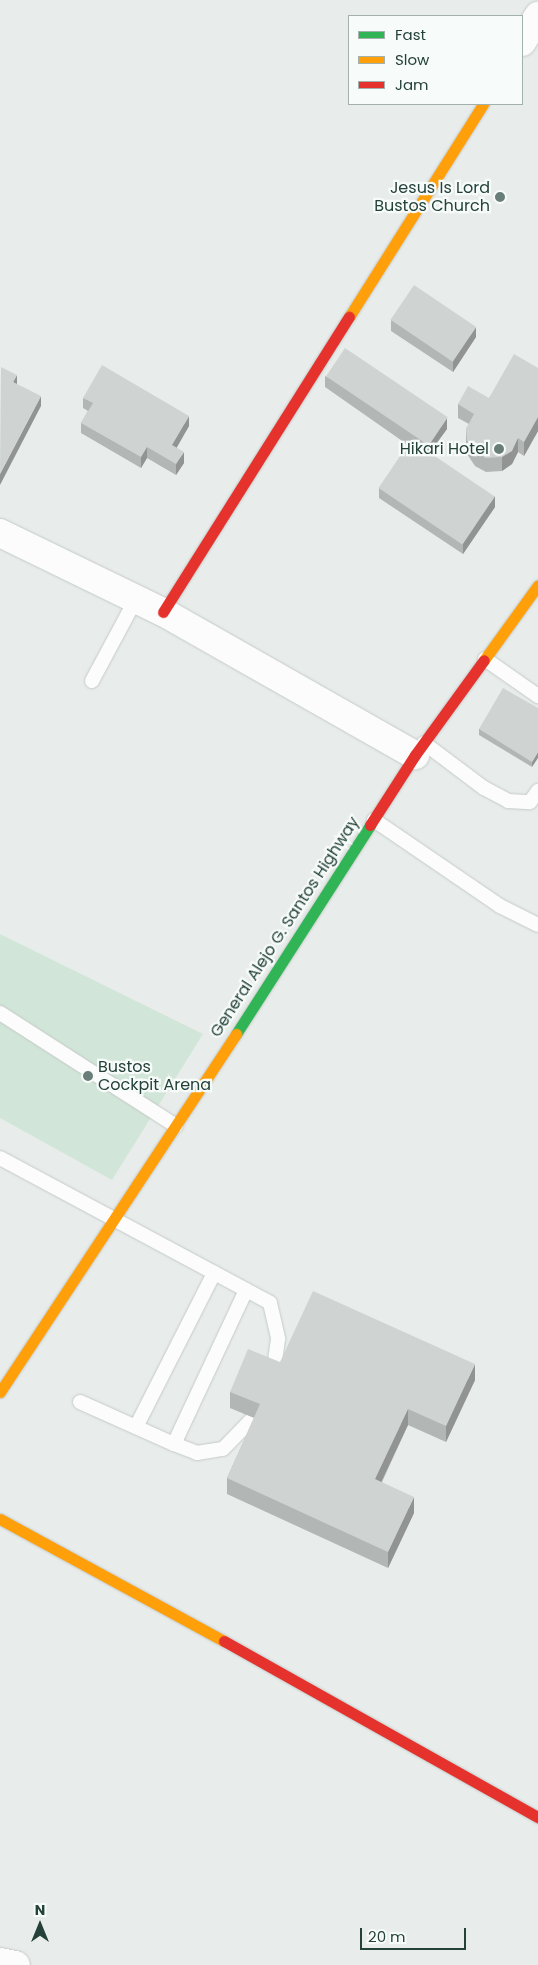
<!DOCTYPE html>
<html>
<head>
<meta charset="utf-8">
<style>
	body { margin:0 }
	#map { position:relative; width:538px; height:1965px; overflow:hidden; background:#e8edeb; font-family:Poppins,sans-serif }
	div>[style] { position:absolute }
	.green>* { inset:0; background:#d1e6d8 }
	.roads { filter:drop-shadow(0 0 1px #c5cac8) drop-shadow(0 0 1px #c5cac8) }
	.lane>* { height:14px; margin:-7px; padding:0 7px; transform-origin:7px; border-radius:7px; background:#fcfcfc }
	.street>* { height:28px; margin:-14px; padding:0 14px; transform-origin:14px; border-radius:14px; background:#fcfcfc }
	.fast>* { height:11px; margin:-5.5px; padding:0 5.5px; transform-origin:5.5px; border-radius:5.5px; background:#30b455 }
	.slow>* { height:11px; margin:-5.5px; padding:0 5.5px; transform-origin:5.5px; border-radius:5.5px; background:#ff9f0a }
	.jam>* { height:11px; margin:-5.5px; padding:0 5.5px; transform-origin:5.5px; border-radius:5.5px; background:#e5322d }
	.wall>* { inset:0; background:#b2b6b5 }
	.shaded-wall>* { inset:0; background:#919493 }
	.building>* { inset:0; background:#cfd4d2; transform-origin:0 0 }
	.dots>* { width:14px; height:14px; translate:-50% -50%; box-sizing:border-box; border:2px solid #f7fbf9; border-radius:50% }
	span { translate:-50% -50%; white-space:nowrap; text-align:center; line-height:1.15; -webkit-text-stroke:4.5px #f7fbf9; paint-order:stroke }
	.poi-label { font-size:16px; color:#24423a }
	.right { translate:-100% -50%; text-align:right }
	.left { translate:0 -50%; text-align:left }
	.street-label { font-size:16px; color:#24423a }
	.legend { position:absolute; left:348px; top:15px; width:175px; height:90px; box-sizing:border-box; background:#f7fbf9; border:1px solid #a3b1ad; margin:0; padding:6px 9px; list-style:none; font-size:15px; color:#24423a }
	.legend li { display:flex; align-items:center; gap:10px; height:25px }
	.legend b { width:25px; border:1px solid #a3b1ad }
	.north { position:absolute; left:15px; top:1900px; width:50px; height:50px; -webkit-text-stroke:4px #f7fbf9; paint-order:stroke; rotate:0deg; font-size:14px; font-weight:700; line-height:20px; text-align:center; color:#24423a }
	.north::after { content:''; display:block; margin:auto; width:18px; height:22px; background:#24423a; clip-path:polygon(50% 0,100% 100%,50% 72%,0 100%) }
	.scale { position:absolute; left:360px; top:1928px; width:106px; height:22px; box-sizing:border-box; border:2px solid #24423a; border-top:0; padding-left:6px; font-size:15px; line-height:18px; white-space:nowrap; color:#24423a; -webkit-text-stroke:4px #f7fbf9; paint-order:stroke }
</style>
</head>
<body>
<div id="map">
	<div class="green">
		<i style="clip-path:polygon(0 934px,203px 1034px,112px 1180px,0 1118px)"></i>
	</div>
	<div class="roads">
		<div class="lane">
			<i style="left:485px;top:659px;width:65px;rotate:34.9deg"></i>
			<i style="left:92px;top:681px;width:93px;rotate:-61.8deg"></i>
			<i style="left:424px;top:743px;width:75px;rotate:36.9deg"></i>
			<i style="left:484px;top:788px;width:27px;rotate:28deg"></i>
			<i style="left:508px;top:801px;width:22px;rotate:3deg"></i>
			<i style="left:530px;top:802px;width:14px;rotate:-54deg"></i>
			<i style="left:374px;top:820px;width:153px;rotate:34.3deg"></i>
			<i style="left:500px;top:906px;width:42px;rotate:26.6deg"></i>
			<i style="left:0;top:1013px;width:209px;rotate:32.7deg"></i>
			<i style="left:0;top:1158px;width:306px;rotate:28.2deg"></i>
			<i style="left:270px;top:1303px;width:37px;rotate:77deg"></i>
			<i style="left:278px;top:1339px;width:36px;rotate:98deg"></i>
			<i style="left:80px;top:1402px;width:103px;rotate:24.1deg"></i>
			<i style="left:174px;top:1444px;width:170px;rotate:-64.9deg"></i>
			<i style="left:136px;top:1427px;width:173px;rotate:-63.1deg"></i>
			<i style="left:174px;top:1444px;width:25px;rotate:21deg"></i>
			<i style="left:197px;top:1453px;width:26px;rotate:-9deg"></i>
			<i style="left:223px;top:1449px;width:43px;rotate:-45.9deg"></i>
		</div>
		<div class="street">
			<i style="left:522px;top:42px;width:31px;rotate:-58deg"></i>
			<i style="left:0;top:533px;width:181px;rotate:25.9deg"></i>
			<i style="left:163px;top:612px;width:290px;rotate:29.6deg"></i>
			<i style="left:0;top:1962px;width:16px;rotate:11deg"></i>
		</div>
		<div class="fast">
			<i style="left:236px;top:1034px;width:248px;rotate:-57.3deg"></i>
		</div>
		<div class="slow">
			<i style="left:349px;top:317px;width:252px;rotate:-57.8deg"></i>
			<i style="left:484px;top:660px;width:92px;rotate:-54.2deg"></i>
			<i style="left:0;top:1392px;width:429px;rotate:-56.6deg"></i>
			<i style="left:0;top:1519px;width:255px;rotate:28.6deg"></i>
		</div>
		<div class="jam">
			<i style="left:163px;top:612px;width:349px;rotate:-57.8deg"></i>
			<i style="left:370px;top:825px;width:83px;rotate:-57.3deg"></i>
			<i style="left:415px;top:755px;width:117px;rotate:-54deg"></i>
			<i style="left:224px;top:1641px;width:360px;rotate:29.3deg"></i>
		</div>
	</div>
	<div class="wall">
		<i style="clip-path:polygon(391px 320px,476px 337px,453px 372px,391px 331px)"></i>
		<i style="clip-path:polygon(538px 368px,538px 431px,524px 456px,518px 452px,512px 464px,502px 471px,486px 472px,475px 466px,467px 454px,466px 443px,466px 429px,469px 424px,458px 418px,458px 404px,489px 398px)"></i>
		<i style="clip-path:polygon(325px 376px,447px 429px,430px 453px,495px 507px,463px 554px,379px 498px,379px 488px,408px 445px,325px 387px)"></i>
		<i style="clip-path:polygon(83px 398px,189px 426px,176px 448px,184px 463px,176px 475px,147px 458px,141px 468px,81px 433px,81px 423px,88px 411px,83px 408px)"></i>
		<i style="clip-path:polygon(538px 708px,532px 767px,479px 735px,479px 729px)"></i>
		<i style="clip-path:polygon(280px 1362px,475px 1380px,446px 1442px,408px 1425px,382px 1482px,414px 1513px,388px 1568px,227px 1494px,227px 1478px,254px 1418px,230px 1408px,230px 1392px)"></i>
	</div>
	<div class="shaded-wall">
		<i style="clip-path:polygon(476px 327px,476px 337px,453px 372px,453px 361px)"></i>
		<i style="clip-path:polygon(17px 375px,17px 385px,13px 382px)"></i>
		<i style="clip-path:polygon(41px 396px,41px 406px,0 485px,0 474px)"></i>
		<i style="clip-path:polygon(189px 416px,189px 426px,172px 456px,172px 445px)"></i>
		<i style="clip-path:polygon(538px 417px,538px 431px,524px 456px,524px 442px)"></i>
		<i style="clip-path:polygon(447px 418px,447px 429px,426px 457px,426px 447px)"></i>
		<i style="clip-path:polygon(518px 438px,518px 452px,512px 464px,502px 471px,502px 457px)"></i>
		<i style="clip-path:polygon(147px 447px,147px 458px,141px 468px,141px 457px)"></i>
		<i style="clip-path:polygon(184px 452px,184px 463px,176px 475px,176px 464px)"></i>
		<i style="clip-path:polygon(495px 496px,495px 507px,463px 554px,463px 544px)"></i>
		<i style="clip-path:polygon(538px 752px,538px 758px,532px 767px,532px 762px)"></i>
		<i style="clip-path:polygon(475px 1364px,475px 1380px,446px 1442px,446px 1426px)"></i>
		<i style="clip-path:polygon(408px 1409px,408px 1425px,375px 1495px,375px 1479px)"></i>
		<i style="clip-path:polygon(414px 1497px,414px 1513px,388px 1568px,388px 1552px)"></i>
	</div>
	<div class="building">
		<i style="left:414px;top:285px;width:75px;height:42px;rotate:34deg"></i>
		<i style="left:345px;top:348px;width:124px;height:34px;rotate:34deg"></i>
		<i style="clip-path:polygon(514px 354px,538px 368px,538px 417px,524px 442px,518px 438px,512px 451px,502px 457px,486px 458px,475px 452px,467px 440px,466px 429px,474px 414px,458px 404px,468px 386px,489px 398px)"></i>
		<i style="clip-path:polygon(102px 365px,189px 416px,172px 445px,184px 452px,176px 464px,147px 447px,141px 457px,81px 423px,93px 403px,83px 398px)"></i>
		<i style="clip-path:polygon(1px 367px,17px 375px,13px 382px,41px 396px,0 474px)"></i>
		<i style="left:411px;top:440px;width:101px;height:58px;rotate:34deg"></i>
		<i style="clip-path:polygon(503px 688px,538px 708px,538px 752px,532px 762px,479px 729px)"></i>
		<i style="clip-path:polygon(313px 1291px,475px 1364px,446px 1426px,408px 1409px,375px 1479px,414px 1497px,388px 1552px,227px 1478px,260px 1404px,230px 1392px,248px 1349px,280px 1362px)"></i>
	</div>
	<div class="dots">
		<i style="left:500px;top:197px;background:#697e78"></i>
		<i style="left:499px;top:449px;background:#697e78"></i>
		<i style="left:88px;top:1076px;background:#697e78"></i>
	</div>
	<div class="poi-label">
		<span class="right" style="left:490px;top:197px">Jesus Is Lord<br>Bustos Church</span>
		<span class="right" style="left:489px;top:449px">Hikari Hotel</span>
		<span class="left" style="left:98px;top:1076px">Bustos<br>Cockpit Arena</span>
	</div>
	<div class="street-label">
		<span style="left:285px;top:927px;rotate:-57deg">General Alejo G. Santos Highway</span>
	</div>
	<ul class="legend">
	<li><b style="height:6px;background:#30b455"></b>Fast</li>
	<li><b style="height:6px;background:#ff9f0a"></b>Slow</li>
	<li><b style="height:6px;background:#e5322d"></b>Jam</li>
	</ul>
	<div class="north">N</div>
	<div class="scale">20 m</div>
</div>
</body>
</html>
